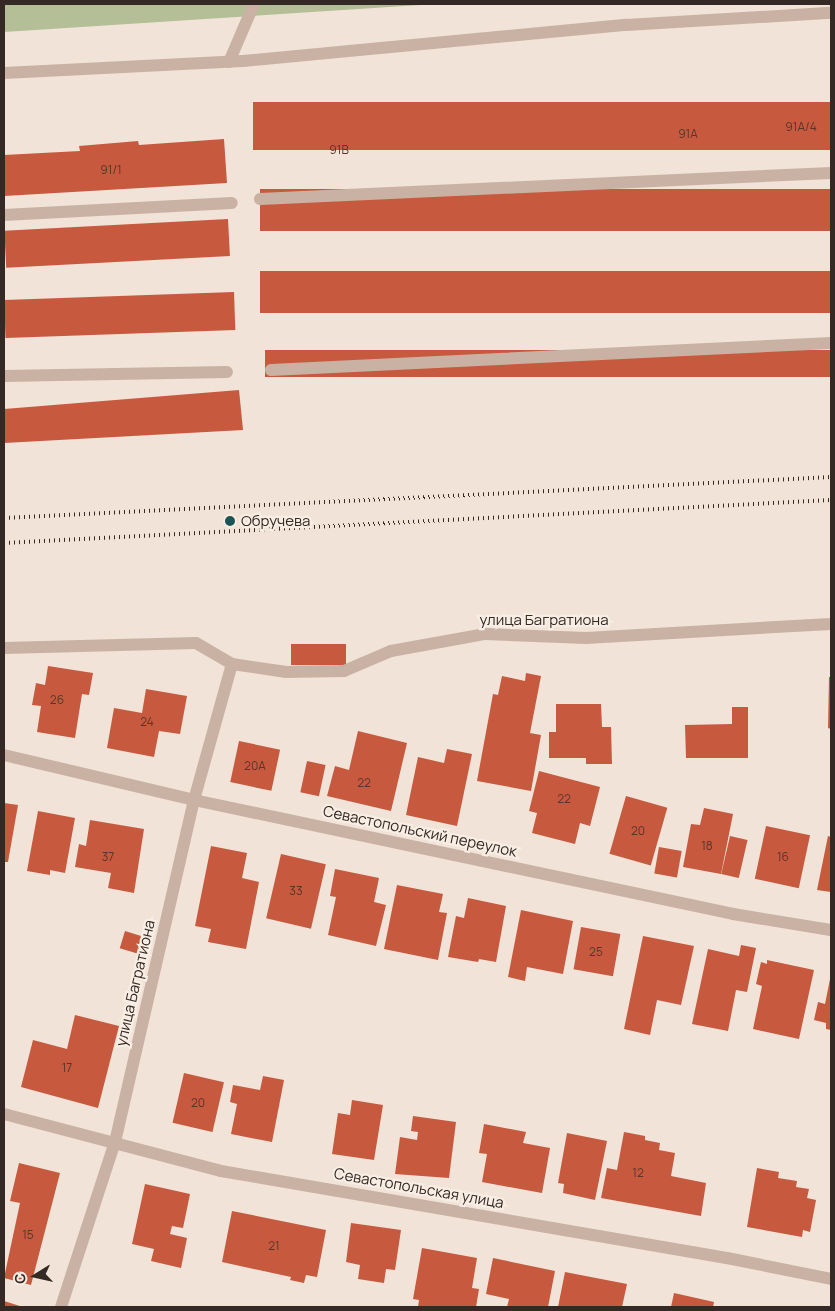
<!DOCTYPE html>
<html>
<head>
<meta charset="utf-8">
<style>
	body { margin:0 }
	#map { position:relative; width:835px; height:1311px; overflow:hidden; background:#f1e3d7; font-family:Manrope,sans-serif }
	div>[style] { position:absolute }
	.green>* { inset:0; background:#b4bf97 }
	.building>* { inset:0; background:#c7593f; transform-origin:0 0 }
	.service>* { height:12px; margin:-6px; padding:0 6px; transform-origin:6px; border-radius:6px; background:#c9b2a3 }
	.pedestrian>* { height:12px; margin:-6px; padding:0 6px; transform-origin:6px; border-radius:6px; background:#c9b2a3 }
	.minor>* { height:12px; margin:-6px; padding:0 6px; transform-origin:6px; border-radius:6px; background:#c9b2a3 }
	.tertiary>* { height:12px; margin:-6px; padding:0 6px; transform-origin:6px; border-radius:6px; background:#c9b2a3 }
	.rail>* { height:4px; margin-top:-2px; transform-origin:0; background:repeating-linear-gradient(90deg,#342925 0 1px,transparent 0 5px) }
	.dots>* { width:14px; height:14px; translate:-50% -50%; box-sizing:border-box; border:2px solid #f9eee3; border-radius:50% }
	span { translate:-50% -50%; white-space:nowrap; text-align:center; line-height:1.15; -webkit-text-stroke:4.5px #f9eee3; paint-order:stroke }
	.number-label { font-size:12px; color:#59352c }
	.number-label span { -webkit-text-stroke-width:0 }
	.poi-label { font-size:15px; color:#342925 }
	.left { translate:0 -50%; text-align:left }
	.street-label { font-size:15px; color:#342925 }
	.frame { position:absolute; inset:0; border:5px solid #342925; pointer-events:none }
	.north { position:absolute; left:10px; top:1251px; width:50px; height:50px; -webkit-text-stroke:4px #f9eee3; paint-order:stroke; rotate:260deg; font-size:14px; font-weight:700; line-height:20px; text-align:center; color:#342925 }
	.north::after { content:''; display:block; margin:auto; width:18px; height:22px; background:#342925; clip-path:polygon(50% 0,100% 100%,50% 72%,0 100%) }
</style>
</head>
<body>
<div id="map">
	<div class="green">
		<i style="clip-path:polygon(4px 4px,436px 4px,4px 32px)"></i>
	</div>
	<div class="building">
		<i style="left:831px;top:102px;width:48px;height:578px;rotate:90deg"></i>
		<i style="clip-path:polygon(224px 139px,227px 183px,4px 196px,4px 155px,80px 151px,79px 146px,138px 141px,139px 145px)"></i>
		<i style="left:831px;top:189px;width:42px;height:571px;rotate:90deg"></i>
		<i style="left:228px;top:219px;width:37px;height:224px;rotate:87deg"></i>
		<i style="left:831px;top:271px;width:42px;height:571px;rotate:90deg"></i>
		<i style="left:234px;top:292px;width:38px;height:230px;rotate:88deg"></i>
		<i style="left:831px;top:350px;width:27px;height:566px;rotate:90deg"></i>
		<i style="clip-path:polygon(239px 390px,243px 430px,4px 443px,4px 409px)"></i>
		<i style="left:346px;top:644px;width:21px;height:55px;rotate:90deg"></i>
		<i style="clip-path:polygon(48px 666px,93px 673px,89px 695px,82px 694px,75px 738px,37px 732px,41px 706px,32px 705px,36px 683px,45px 685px)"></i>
		<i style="clip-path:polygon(526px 673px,541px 676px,530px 733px,541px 735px,531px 791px,477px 781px,493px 694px,498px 695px,502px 676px,525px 681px)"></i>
		<i style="clip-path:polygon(829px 677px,831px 677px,831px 729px,828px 728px)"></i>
		<i style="clip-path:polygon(146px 689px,187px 696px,180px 734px,159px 731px,154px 757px,107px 748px,114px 708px,142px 713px)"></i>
		<i style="clip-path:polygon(556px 704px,601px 704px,602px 727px,611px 727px,612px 764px,586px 764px,586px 758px,549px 758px,549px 732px,556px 732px)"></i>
		<i style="clip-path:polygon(732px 707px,748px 707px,748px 758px,686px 758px,685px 725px,732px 724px)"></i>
		<i style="clip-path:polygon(358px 731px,407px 743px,391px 811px,327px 796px,335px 766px,349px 770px)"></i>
		<i style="left:239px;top:741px;width:42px;height:42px;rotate:12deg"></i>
		<i style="clip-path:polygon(447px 749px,472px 754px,457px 826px,406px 815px,418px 757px,444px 763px)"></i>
		<i style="left:307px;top:761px;width:19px;height:32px;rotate:12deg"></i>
		<i style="clip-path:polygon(539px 771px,600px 787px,590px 826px,580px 823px,575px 844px,532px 833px,537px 813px,529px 811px)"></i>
		<i style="left:626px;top:796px;width:43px;height:60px;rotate:16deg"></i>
		<i style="clip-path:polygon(4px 803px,18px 805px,8px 862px,4px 862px)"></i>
		<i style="clip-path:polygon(704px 808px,733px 814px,721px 874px,683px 867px,691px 824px,700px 825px)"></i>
		<i style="clip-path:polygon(38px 811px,75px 818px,65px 873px,50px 870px,50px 875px,27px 871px)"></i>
		<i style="clip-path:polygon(90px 820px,144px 829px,134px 893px,108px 888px,111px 873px,75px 867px,79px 844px,86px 846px)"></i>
		<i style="left:766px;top:826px;width:45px;height:54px;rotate:12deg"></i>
		<i style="left:730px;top:836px;width:18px;height:39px;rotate:13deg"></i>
		<i style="clip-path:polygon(828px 836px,831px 837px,831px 892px,817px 890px)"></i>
		<i style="clip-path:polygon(211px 846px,247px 853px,242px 878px,259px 882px,246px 949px,208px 942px,211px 929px,195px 926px)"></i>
		<i style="left:659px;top:847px;width:23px;height:27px;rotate:10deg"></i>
		<i style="left:281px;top:854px;width:46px;height:66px;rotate:13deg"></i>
		<i style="clip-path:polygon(335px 869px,379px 878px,374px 902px,386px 905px,376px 946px,328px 935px,336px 897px,330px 896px)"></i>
		<i style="clip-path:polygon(397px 885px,443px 894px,439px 912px,447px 913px,438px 960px,384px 949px)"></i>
		<i style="clip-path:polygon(468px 898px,506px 906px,496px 962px,479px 959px,478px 962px,448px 957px,456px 916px,464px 918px)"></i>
		<i style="clip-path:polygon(521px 910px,573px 921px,563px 974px,527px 967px,525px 981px,508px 977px)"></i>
		<i style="left:581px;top:927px;width:40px;height:43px;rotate:10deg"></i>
		<i style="left:125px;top:931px;width:21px;height:18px;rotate:17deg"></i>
		<i style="clip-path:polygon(643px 936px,694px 946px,681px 1005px,657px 1000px,650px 1035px,624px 1029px)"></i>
		<i style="clip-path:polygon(741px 945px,756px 948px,747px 992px,736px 990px,728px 1031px,692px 1024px,708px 949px,739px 956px)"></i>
		<i style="clip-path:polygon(767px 960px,814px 970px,799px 1039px,753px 1029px,762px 986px,756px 984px,761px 962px,767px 964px)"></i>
		<i style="clip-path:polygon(830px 979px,831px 980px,831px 1030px,826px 1029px,826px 1023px,814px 1020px,818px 1002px,825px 1004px)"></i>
		<i style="clip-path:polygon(75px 1015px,119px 1026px,98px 1108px,21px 1087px,33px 1040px,67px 1049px)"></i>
		<i style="left:184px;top:1073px;width:41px;height:51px;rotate:13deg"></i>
		<i style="clip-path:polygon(263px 1076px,284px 1080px,272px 1142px,231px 1134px,237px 1104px,230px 1102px,233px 1085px,260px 1090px)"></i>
		<i style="clip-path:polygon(352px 1100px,383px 1105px,374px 1160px,332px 1154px,338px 1113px,350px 1115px)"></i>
		<i style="clip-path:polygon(413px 1116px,456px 1122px,449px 1178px,395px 1174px,400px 1137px,417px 1140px,418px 1132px,411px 1131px)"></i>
		<i style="clip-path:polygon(484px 1124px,526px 1132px,523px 1143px,550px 1148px,542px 1193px,482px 1182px,487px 1154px,479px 1153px)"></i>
		<i style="clip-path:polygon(624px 1132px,645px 1136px,645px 1140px,660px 1143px,659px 1150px,675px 1153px,671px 1176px,706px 1183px,701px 1216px,601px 1198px,607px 1168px,617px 1170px)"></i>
		<i style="clip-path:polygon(567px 1133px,607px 1141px,595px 1200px,563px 1193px,564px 1184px,558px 1183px)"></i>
		<i style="clip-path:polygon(19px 1163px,60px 1173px,31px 1285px,4px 1278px,20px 1203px,10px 1201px)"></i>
		<i style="clip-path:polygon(757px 1168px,779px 1172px,778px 1178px,797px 1181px,796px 1187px,809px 1189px,807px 1198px,816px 1200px,810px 1232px,803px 1230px,802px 1237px,747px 1227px)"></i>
		<i style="clip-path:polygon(145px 1184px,190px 1194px,183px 1228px,172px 1226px,170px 1234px,187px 1238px,181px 1268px,151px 1261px,154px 1249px,132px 1244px)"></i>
		<i style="clip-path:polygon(232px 1211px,326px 1230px,317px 1277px,306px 1275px,304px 1283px,290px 1280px,291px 1277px,222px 1262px)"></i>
		<i style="clip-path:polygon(351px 1223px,401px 1230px,395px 1270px,386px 1269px,384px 1283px,358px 1279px,360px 1265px,346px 1262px)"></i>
		<i style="clip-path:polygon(422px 1248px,477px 1258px,472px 1288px,479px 1289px,476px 1307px,418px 1307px,419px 1300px,413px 1299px)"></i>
		<i style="clip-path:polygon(493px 1258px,555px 1271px,548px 1307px,507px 1307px,509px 1299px,486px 1294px)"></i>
		<i style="clip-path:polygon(565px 1272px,627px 1284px,622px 1307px,558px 1307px)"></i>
		<i style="clip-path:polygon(674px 1293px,714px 1302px,713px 1307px,671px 1307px)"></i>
		<i style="clip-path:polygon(4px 1301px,23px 1307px,4px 1307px)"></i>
	</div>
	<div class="service">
		<i style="left:229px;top:62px;width:63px;rotate:-66.7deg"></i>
		<i style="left:260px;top:199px;width:572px;rotate:-2.61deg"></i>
		<i style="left:4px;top:215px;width:228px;rotate:-3deg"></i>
		<i style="left:271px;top:370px;width:561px;rotate:-2.76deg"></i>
		<i style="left:4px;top:376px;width:223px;rotate:-1deg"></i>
	</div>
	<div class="pedestrian">
		<i style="left:4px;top:648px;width:192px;rotate:-1.5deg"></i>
		<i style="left:196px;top:643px;width:42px;rotate:30.3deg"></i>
	</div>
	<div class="minor">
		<i style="left:4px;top:755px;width:195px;rotate:13.3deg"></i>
		<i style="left:194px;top:800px;width:551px;rotate:11.94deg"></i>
		<i style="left:733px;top:914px;width:99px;rotate:9.3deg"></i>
		<i style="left:4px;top:1114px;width:224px;rotate:14.7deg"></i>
		<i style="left:221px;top:1171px;width:513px;rotate:9.76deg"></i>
		<i style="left:727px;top:1258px;width:106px;rotate:11.4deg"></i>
		<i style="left:61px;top:1307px;width:174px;rotate:-71.9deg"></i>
		<i style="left:115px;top:1142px;width:351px;rotate:-77deg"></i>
		<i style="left:194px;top:800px;width:141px;rotate:-74.4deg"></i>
		<i style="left:232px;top:664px;width:55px;rotate:8.4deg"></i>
		<i style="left:286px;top:672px;width:58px;rotate:-1deg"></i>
		<i style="left:344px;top:671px;width:51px;rotate:-23.1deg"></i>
		<i style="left:391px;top:651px;width:96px;rotate:-10.3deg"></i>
		<i style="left:485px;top:634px;width:101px;rotate:2.3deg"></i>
		<i style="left:586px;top:638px;width:245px;rotate:-3.3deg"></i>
	</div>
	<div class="tertiary">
		<i style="left:4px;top:73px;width:239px;rotate:-2.9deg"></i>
		<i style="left:243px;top:61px;width:385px;rotate:-5.4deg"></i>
		<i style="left:626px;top:25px;width:205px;rotate:-3.4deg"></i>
	</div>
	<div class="rail">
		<i style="left:4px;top:518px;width:828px;rotate:-2.84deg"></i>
		<i style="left:4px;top:543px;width:828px;rotate:-2.98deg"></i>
	</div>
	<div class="dots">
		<i style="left:230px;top:521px;background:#1b5455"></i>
	</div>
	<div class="number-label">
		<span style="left:801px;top:127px">91А/4</span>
		<span style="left:688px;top:134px">91А</span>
		<span style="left:339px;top:150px">91В</span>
		<span style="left:111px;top:170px">91/1</span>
		<span style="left:57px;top:700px">26</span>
		<span style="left:147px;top:722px">24</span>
		<span style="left:255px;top:766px">20А</span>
		<span style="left:364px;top:783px">22</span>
		<span style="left:564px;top:799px">22</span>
		<span style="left:638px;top:831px">20</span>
		<span style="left:707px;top:846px">18</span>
		<span style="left:108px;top:857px">37</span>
		<span style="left:783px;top:857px">16</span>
		<span style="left:296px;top:891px">33</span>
		<span style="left:596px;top:952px">25</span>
		<span style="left:67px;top:1068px">17</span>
		<span style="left:198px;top:1103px">20</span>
		<span style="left:638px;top:1173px">12</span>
		<span style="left:28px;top:1235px">15</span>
		<span style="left:274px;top:1246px">21</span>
	</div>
	<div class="poi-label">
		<span class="left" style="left:241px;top:521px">Обручева</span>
	</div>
	<div class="street-label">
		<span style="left:544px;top:620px">улица Багратиона</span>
		<span style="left:420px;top:831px;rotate:12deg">Севастопольский переулок</span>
		<span style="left:135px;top:983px;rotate:-77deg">улица Багратиона</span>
		<span style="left:419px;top:1188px;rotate:10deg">Севастопольская улица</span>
	</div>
	<div class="frame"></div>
	<div class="north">С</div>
</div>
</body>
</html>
